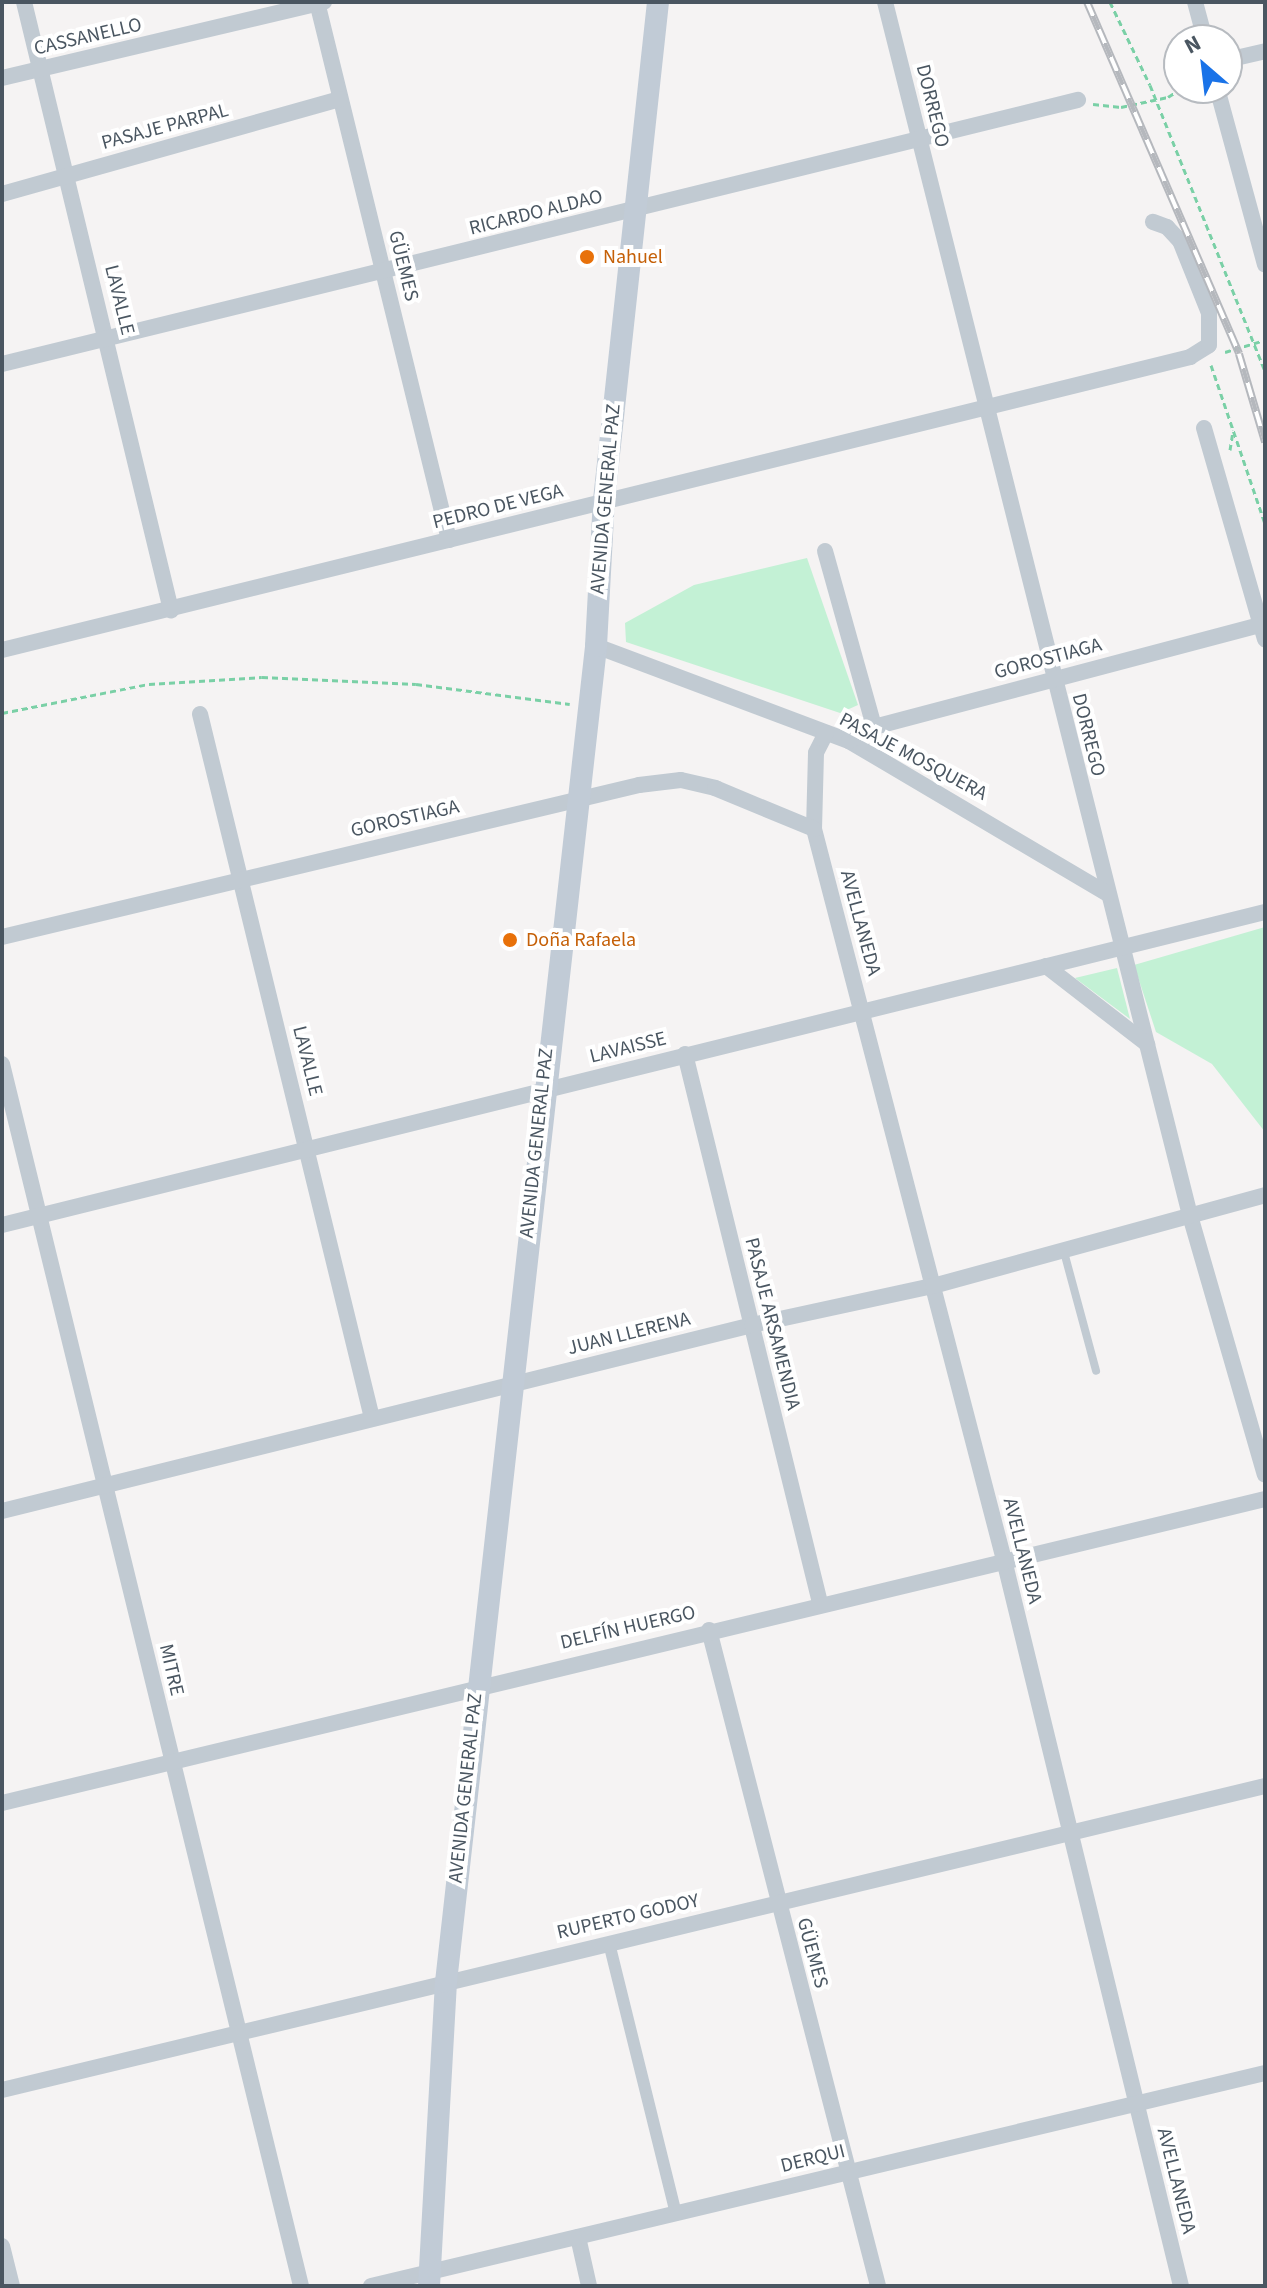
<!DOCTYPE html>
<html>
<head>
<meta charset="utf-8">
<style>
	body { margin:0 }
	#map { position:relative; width:1267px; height:2288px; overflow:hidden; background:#f5f3f3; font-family:"Source Sans 3",sans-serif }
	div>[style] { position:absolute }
	.green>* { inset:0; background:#c3f1d5 }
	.path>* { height:3px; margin-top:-1.5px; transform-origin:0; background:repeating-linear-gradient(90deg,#7ad0a6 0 6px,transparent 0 10px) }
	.service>* { height:8px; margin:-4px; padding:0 4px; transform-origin:4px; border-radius:4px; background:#c1cad2 }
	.pedestrian>* { height:12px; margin:-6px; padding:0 6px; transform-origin:6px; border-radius:6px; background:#c1cad2 }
	.minor>* { height:16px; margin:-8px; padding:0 8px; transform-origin:8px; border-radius:8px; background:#c1cad2 }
	.secondary>* { height:22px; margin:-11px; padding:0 11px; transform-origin:11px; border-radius:11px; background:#c1cbd6 }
	.rail>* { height:8px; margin-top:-4px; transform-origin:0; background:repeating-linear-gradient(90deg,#fff 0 15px,#b5b8bd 0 30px); box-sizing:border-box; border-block:2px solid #b5b8bd }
	.dots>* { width:22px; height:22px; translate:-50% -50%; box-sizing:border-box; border:4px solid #fff; border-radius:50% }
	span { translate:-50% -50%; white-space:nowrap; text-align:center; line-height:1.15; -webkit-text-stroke:8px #fff; paint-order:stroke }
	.street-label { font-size:20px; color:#4a5661 }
	.food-label { font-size:20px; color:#c56008 }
	.left { translate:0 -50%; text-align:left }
	.frame { position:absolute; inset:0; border:4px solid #4a5661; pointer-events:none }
	.north { position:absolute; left:1163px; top:24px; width:80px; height:80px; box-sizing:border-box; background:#fff; border:2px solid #b7bbc0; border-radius:50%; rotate:332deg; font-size:22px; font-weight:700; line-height:32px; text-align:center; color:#4a5661 }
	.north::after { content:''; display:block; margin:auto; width:28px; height:36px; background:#1a73e8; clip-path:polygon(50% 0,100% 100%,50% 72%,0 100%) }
</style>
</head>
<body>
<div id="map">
	<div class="green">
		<i style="clip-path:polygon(807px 558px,858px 705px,840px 713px,626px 642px,625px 623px,694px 585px)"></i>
		<i style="clip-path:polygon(1265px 927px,1265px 1132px,1212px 1064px,1156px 1032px,1134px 965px)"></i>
		<i style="clip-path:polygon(1117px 968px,1130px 1019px,1075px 978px)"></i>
	</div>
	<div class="path">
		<i style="left:1110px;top:2px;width:92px;rotate:64.3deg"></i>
		<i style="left:1150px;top:85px;width:308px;rotate:68.1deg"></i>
		<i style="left:1093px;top:104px;width:28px;rotate:6deg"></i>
		<i style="left:1121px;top:107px;width:48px;rotate:-12deg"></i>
		<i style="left:1168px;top:97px;width:17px;rotate:-33deg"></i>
		<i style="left:1225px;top:352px;width:42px;rotate:-16.7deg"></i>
		<i style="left:1211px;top:365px;width:168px;rotate:71.2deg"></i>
		<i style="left:1230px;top:450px;width:20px;rotate:-81deg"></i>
		<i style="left:2px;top:713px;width:150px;rotate:-11.2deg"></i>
		<i style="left:149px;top:684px;width:113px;rotate:-3.5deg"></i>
		<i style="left:262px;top:677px;width:154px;rotate:2.6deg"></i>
		<i style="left:416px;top:684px;width:155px;rotate:7.4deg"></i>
	</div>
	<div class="service">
		<i style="left:1064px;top:1252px;width:123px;rotate:74.9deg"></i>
	</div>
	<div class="pedestrian">
		<i style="left:609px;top:1943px;width:278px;rotate:76.1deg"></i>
	</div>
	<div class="minor">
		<i style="left:24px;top:2px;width:626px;rotate:76.41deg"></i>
		<i style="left:317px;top:2px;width:554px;rotate:76.21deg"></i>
		<i style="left:885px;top:2px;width:1255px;rotate:75.89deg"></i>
		<i style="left:1191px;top:1219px;width:266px;rotate:73.9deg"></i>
		<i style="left:1195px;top:2px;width:39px;rotate:75deg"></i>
		<i style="left:1227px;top:60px;width:39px;rotate:-13deg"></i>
		<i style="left:2px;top:78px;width:331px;rotate:-13.3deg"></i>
		<i style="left:1217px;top:88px;width:183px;rotate:74.8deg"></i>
		<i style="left:2px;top:194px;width:351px;rotate:-15.7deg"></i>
		<i style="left:2px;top:364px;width:1108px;rotate:-13.79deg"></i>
		<i style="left:1204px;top:428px;width:220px;rotate:73.9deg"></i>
		<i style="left:825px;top:551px;width:183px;rotate:74.4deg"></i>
		<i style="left:596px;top:646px;width:270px;rotate:20.6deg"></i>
		<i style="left:849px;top:741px;width:301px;rotate:30.6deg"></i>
		<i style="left:2px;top:650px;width:1224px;rotate:-13.85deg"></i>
		<i style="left:1190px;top:357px;width:22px;rotate:-32deg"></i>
		<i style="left:1209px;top:345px;width:32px;rotate:-90deg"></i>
		<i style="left:1209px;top:313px;width:78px;rotate:-111.9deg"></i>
		<i style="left:1180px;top:241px;width:19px;rotate:-133deg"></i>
		<i style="left:1167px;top:227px;width:15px;rotate:-160deg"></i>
		<i style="left:200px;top:714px;width:725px;rotate:76.27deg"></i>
		<i style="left:826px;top:733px;width:22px;rotate:117deg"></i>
		<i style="left:816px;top:753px;width:76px;rotate:91.5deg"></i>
		<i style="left:814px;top:829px;width:759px;rotate:75.43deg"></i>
		<i style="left:1005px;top:1564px;width:743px;rotate:76.3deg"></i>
		<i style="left:849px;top:741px;width:29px;rotate:-29deg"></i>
		<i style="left:874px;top:727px;width:400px;rotate:-14.8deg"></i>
		<i style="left:2px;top:937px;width:655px;rotate:-13.42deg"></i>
		<i style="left:639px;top:785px;width:42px;rotate:-6.8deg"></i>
		<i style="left:681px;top:780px;width:35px;rotate:13deg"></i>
		<i style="left:715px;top:788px;width:107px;rotate:22.5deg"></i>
		<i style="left:1046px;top:966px;width:128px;rotate:37.7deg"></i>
		<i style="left:685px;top:1054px;width:565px;rotate:76.18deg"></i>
		<i style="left:2px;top:1064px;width:1258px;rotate:76.25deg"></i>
		<i style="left:2px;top:1225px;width:1301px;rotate:-13.92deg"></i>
		<i style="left:2px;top:1511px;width:773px;rotate:-13.93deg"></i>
		<i style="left:752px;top:1325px;width:185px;rotate:-12.2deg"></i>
		<i style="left:933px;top:1286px;width:344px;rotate:-15.3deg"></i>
		<i style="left:709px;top:1630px;width:677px;rotate:75.55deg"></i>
		<i style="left:2px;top:1803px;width:1299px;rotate:-13.53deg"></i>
		<i style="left:2px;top:2090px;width:1299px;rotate:-13.53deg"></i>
		<i style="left:578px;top:2237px;width:50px;rotate:77.3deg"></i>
		<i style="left:2px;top:2246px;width:41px;rotate:76deg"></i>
		<i style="left:371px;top:2286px;width:919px;rotate:-13.4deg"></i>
	</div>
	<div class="secondary">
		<i style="left:429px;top:2286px;width:304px;rotate:-86.8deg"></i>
		<i style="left:446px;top:1982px;width:1344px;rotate:-83.59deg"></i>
		<i style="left:596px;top:646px;width:146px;rotate:-86.9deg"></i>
		<i style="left:604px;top:500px;width:501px;rotate:-83.81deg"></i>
	</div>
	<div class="rail">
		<i style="left:1087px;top:2px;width:383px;rotate:66.6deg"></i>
		<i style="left:1239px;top:354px;width:92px;rotate:73.5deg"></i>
	</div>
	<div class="dots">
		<i style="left:587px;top:257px;background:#e8710a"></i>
		<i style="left:510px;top:940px;background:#e8710a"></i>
	</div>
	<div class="street-label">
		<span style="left:88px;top:37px;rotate:-13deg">CASSANELLO</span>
		<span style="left:932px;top:106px;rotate:76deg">DORREGO</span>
		<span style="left:165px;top:127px;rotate:-15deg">PASAJE PARPAL</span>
		<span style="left:536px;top:213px;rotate:-14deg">RICARDO ALDAO</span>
		<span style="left:403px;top:266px;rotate:76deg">GÜEMES</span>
		<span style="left:119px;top:300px;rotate:76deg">LAVALLE</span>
		<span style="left:606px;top:499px;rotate:-85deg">AVENIDA GENERAL PAZ</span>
		<span style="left:498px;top:507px;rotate:-14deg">PEDRO DE VEGA</span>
		<span style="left:1048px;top:659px;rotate:-15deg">GOROSTIAGA</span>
		<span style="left:1088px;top:735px;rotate:76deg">DORREGO</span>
		<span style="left:913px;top:757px;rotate:28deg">PASAJE MOSQUERA</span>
		<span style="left:405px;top:819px;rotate:-13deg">GOROSTIAGA</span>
		<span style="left:860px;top:923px;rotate:75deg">AVELLANEDA</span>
		<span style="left:628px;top:1048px;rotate:-14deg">LAVAISSE</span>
		<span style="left:307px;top:1061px;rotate:76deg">LAVALLE</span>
		<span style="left:537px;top:1143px;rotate:-84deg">AVENIDA GENERAL PAZ</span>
		<span style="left:772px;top:1324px;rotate:76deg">PASAJE ARSAMENDIA</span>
		<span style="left:629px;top:1334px;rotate:-14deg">JUAN LLERENA</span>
		<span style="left:1022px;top:1551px;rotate:76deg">AVELLANEDA</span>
		<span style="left:628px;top:1628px;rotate:-13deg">DELFÍN HUERGO</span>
		<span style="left:171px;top:1670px;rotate:77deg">MITRE</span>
		<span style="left:466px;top:1788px;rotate:-84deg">AVENIDA GENERAL PAZ</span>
		<span style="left:628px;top:1917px;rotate:-13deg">RUPERTO GODOY</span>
		<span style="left:812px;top:1953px;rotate:75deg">GÜEMES</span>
		<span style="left:813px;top:2159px;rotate:-14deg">DERQUI</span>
		<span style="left:1176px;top:2181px;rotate:76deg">AVELLANEDA</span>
	</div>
	<div class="food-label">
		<span class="left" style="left:603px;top:257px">Nahuel</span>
		<span class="left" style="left:526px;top:940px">Doña Rafaela</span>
	</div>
	<div class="frame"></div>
	<div class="north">N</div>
</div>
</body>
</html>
